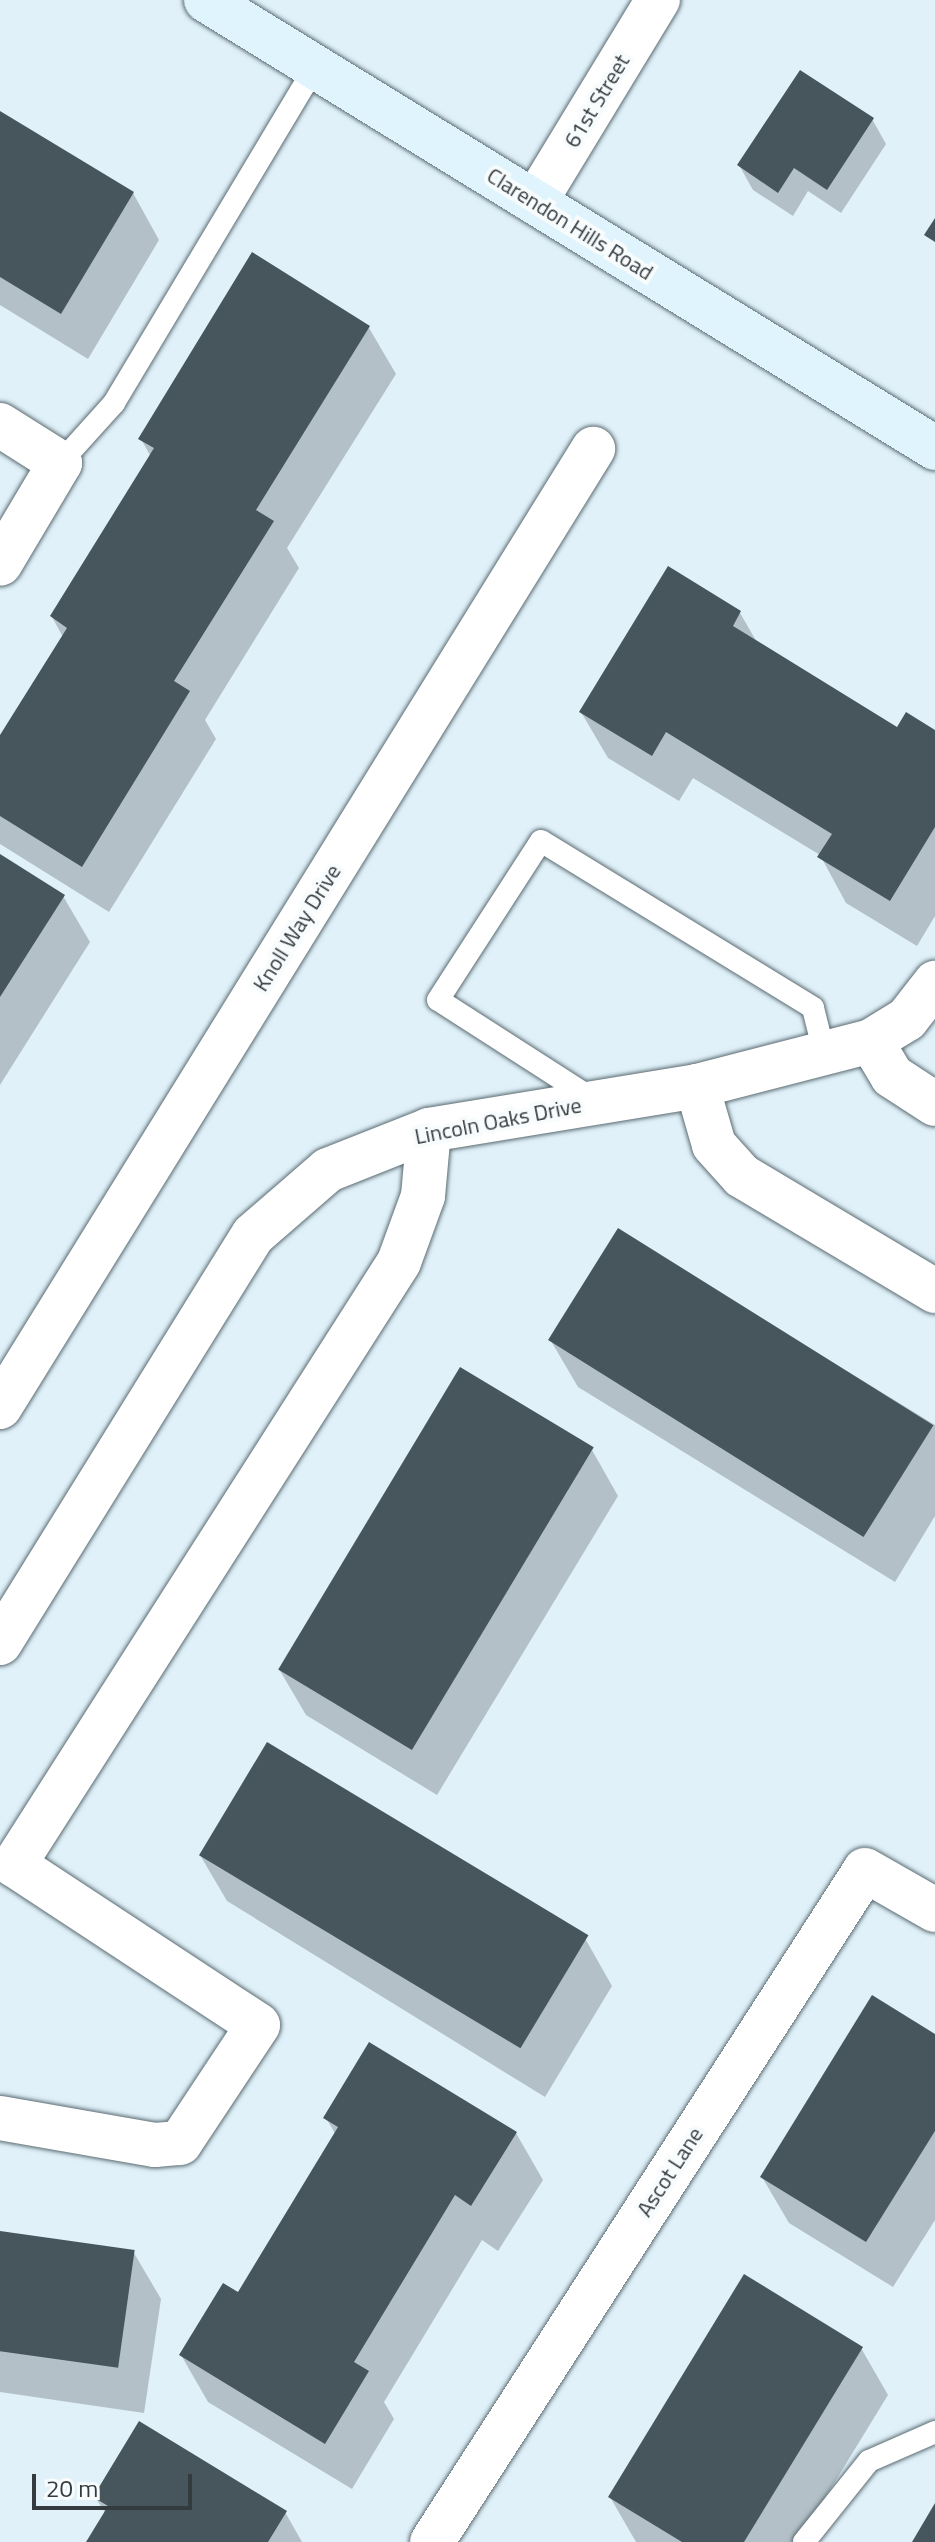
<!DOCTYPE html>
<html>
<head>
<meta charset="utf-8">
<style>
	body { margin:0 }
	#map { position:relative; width:935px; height:2542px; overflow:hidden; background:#e0f1f9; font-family:"Titillium Web",sans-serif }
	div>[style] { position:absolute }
	.shadow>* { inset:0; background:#0003 }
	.building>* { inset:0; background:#47565d; transform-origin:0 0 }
	.roads { filter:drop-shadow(0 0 2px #5b6b72) drop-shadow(0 0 2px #5b6b72) }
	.lane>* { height:22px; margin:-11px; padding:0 11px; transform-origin:11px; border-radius:11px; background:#fff }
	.street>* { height:44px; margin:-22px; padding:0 22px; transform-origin:22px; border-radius:22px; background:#fff }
	.secondary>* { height:44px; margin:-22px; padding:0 22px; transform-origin:22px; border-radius:22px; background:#dff4fd }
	span { translate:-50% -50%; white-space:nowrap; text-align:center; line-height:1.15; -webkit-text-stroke:8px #f8fcfd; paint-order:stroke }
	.street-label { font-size:22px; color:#343b3f }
	.scale { position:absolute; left:32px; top:2474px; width:160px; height:36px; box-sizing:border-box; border:4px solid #343b3f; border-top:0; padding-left:10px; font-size:24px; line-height:28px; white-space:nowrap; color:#343b3f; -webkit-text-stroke:6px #f8fcfd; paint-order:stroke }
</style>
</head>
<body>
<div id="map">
	<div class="shadow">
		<i style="clip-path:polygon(0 113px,133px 193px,159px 240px,88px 359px,0 305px)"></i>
		<i style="clip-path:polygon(872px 119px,886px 144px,841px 213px,808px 191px,793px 216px,753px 190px,739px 165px)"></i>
		<i style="clip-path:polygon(369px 328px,396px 374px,287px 548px,299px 568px,205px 720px,216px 739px,109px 912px,0 844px,0 738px,63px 637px,52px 617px,151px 457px,141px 439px)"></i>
		<i style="clip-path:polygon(740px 613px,758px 644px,897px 730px,935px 732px,935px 916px,917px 946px,846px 903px,820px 855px,693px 778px,679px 801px,608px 758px,581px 712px)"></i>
		<i style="clip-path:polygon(0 856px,63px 896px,90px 942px,0 1085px)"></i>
		<i style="clip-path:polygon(619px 1231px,935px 1425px,935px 1516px,895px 1582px,578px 1387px,551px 1341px)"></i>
		<i style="clip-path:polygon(592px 1450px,618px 1496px,437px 1795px,306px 1715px,279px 1669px)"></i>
		<i style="clip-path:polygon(200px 1855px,586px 1940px,612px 1986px,545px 2097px,227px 1901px)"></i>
		<i style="clip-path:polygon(935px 2036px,935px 2220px,893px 2287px,789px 2223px,762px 2177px)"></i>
		<i style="clip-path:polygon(326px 2118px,516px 2133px,543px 2180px,498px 2251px,482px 2240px,384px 2402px,394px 2419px,352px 2489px,208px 2402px,181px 2355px,238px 2295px,336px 2135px)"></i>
		<i style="clip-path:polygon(0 2233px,134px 2253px,161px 2299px,144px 2413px,0 2392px)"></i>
		<i style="clip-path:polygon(861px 2348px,888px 2395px,798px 2542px,636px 2542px,610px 2497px)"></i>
		<i style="clip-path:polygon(95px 2497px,285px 2512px,302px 2542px,89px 2542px,106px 2514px)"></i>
	</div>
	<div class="building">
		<i style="clip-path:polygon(800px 70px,874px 118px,827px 190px,794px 168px,778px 193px,737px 165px)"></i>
		<i style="clip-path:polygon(0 111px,134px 192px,61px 314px,0 277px)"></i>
		<i style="clip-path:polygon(935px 218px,935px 242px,924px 235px)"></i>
		<i style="clip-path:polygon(252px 252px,370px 326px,256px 510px,274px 521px,174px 681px,190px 691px,82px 867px,0 816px,0 735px,67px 628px,50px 616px,154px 448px,138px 439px)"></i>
		<i style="clip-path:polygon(668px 566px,741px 611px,733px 626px,897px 727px,906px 712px,935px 730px,935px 827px,890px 901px,817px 857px,832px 834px,666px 732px,652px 756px,579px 712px)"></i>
		<i style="clip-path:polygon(0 854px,65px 895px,0 997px)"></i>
		<i style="left:618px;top:1228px;width:372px;height:132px;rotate:32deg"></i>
		<i style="left:460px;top:1367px;width:156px;height:353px;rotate:31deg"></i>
		<i style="left:267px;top:1742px;width:375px;height:132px;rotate:31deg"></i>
		<i style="clip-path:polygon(872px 1995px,935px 2034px,935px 2131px,866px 2242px,760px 2177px)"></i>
		<i style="clip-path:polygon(369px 2042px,517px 2132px,471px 2206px,455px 2195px,354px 2362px,369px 2371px,325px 2444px,179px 2355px,223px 2283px,238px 2292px,338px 2127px,323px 2118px)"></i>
		<i style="left:0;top:2231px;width:136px;height:119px;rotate:8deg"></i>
		<i style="clip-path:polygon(744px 2274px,863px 2347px,744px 2542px,682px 2542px,608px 2497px)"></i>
		<i style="clip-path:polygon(139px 2421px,287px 2511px,268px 2542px,86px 2542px,108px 2506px,93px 2497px)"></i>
		<i style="clip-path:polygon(935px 2503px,935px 2542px,912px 2542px)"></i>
	</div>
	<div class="roads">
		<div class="lane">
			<i style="left:60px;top:463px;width:81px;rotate:-48deg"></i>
			<i style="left:114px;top:403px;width:392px;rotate:-59.1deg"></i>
			<i style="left:594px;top:1100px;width:185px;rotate:-147.3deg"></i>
			<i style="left:438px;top:1000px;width:189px;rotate:-57.1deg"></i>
			<i style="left:541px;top:841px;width:319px;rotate:31.5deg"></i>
			<i style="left:813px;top:1008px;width:45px;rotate:76deg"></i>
			<i style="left:804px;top:2542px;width:104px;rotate:-51.3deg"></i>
			<i style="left:869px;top:2461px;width:72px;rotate:-23.7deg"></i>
		</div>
		<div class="street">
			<i style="left:535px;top:202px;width:237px;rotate:-58.7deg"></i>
			<i style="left:0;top:425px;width:71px;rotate:32.3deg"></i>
			<i style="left:60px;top:463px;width:117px;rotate:120.7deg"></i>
			<i style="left:871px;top:1041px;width:41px;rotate:59deg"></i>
			<i style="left:892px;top:1076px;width:51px;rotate:33.1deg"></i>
			<i style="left:697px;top:1086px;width:61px;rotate:73.9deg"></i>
			<i style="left:714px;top:1145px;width:42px;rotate:47.9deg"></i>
			<i style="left:742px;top:1176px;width:225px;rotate:30.8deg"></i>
			<i style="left:0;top:1407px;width:1127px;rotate:-58.24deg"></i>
			<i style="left:0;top:1643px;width:480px;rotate:-58.2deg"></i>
			<i style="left:253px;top:1235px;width:99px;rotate:-40.9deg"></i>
			<i style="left:328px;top:1170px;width:109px;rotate:-21.6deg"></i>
			<i style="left:429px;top:1130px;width:272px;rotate:-9.3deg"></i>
			<i style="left:697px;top:1086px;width:180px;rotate:-14.5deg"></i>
			<i style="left:871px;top:1041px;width:42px;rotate:-31.4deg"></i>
			<i style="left:907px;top:1019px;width:46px;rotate:-52.1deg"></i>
			<i style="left:0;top:2118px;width:157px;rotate:9.9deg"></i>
			<i style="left:155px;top:2145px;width:25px;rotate:-5deg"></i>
			<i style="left:180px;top:2143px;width:141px;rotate:-56.5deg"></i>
			<i style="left:258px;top:2025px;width:292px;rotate:-146.7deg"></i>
			<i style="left:14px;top:1865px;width:715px;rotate:-57.44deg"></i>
			<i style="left:399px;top:1262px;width:70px;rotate:-70deg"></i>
			<i style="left:423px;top:1196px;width:66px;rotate:-84.8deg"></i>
			<i style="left:432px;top:2542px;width:799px;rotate:-57.2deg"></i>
			<i style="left:865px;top:1870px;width:81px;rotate:29.7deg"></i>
		</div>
		<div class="secondary">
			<i style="left:206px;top:0;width:856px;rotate:31.57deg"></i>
		</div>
	</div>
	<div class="street-label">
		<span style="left:597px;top:101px;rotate:-59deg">61st Street</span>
		<span style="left:570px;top:224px;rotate:32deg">Clarendon Hills Road</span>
		<span style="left:297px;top:928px;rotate:-58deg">Knoll Way Drive</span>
		<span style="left:498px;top:1121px;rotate:-11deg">Lincoln Oaks Drive</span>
		<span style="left:670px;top:2172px;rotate:-57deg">Ascot Lane</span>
	</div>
	<div class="scale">20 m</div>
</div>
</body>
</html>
